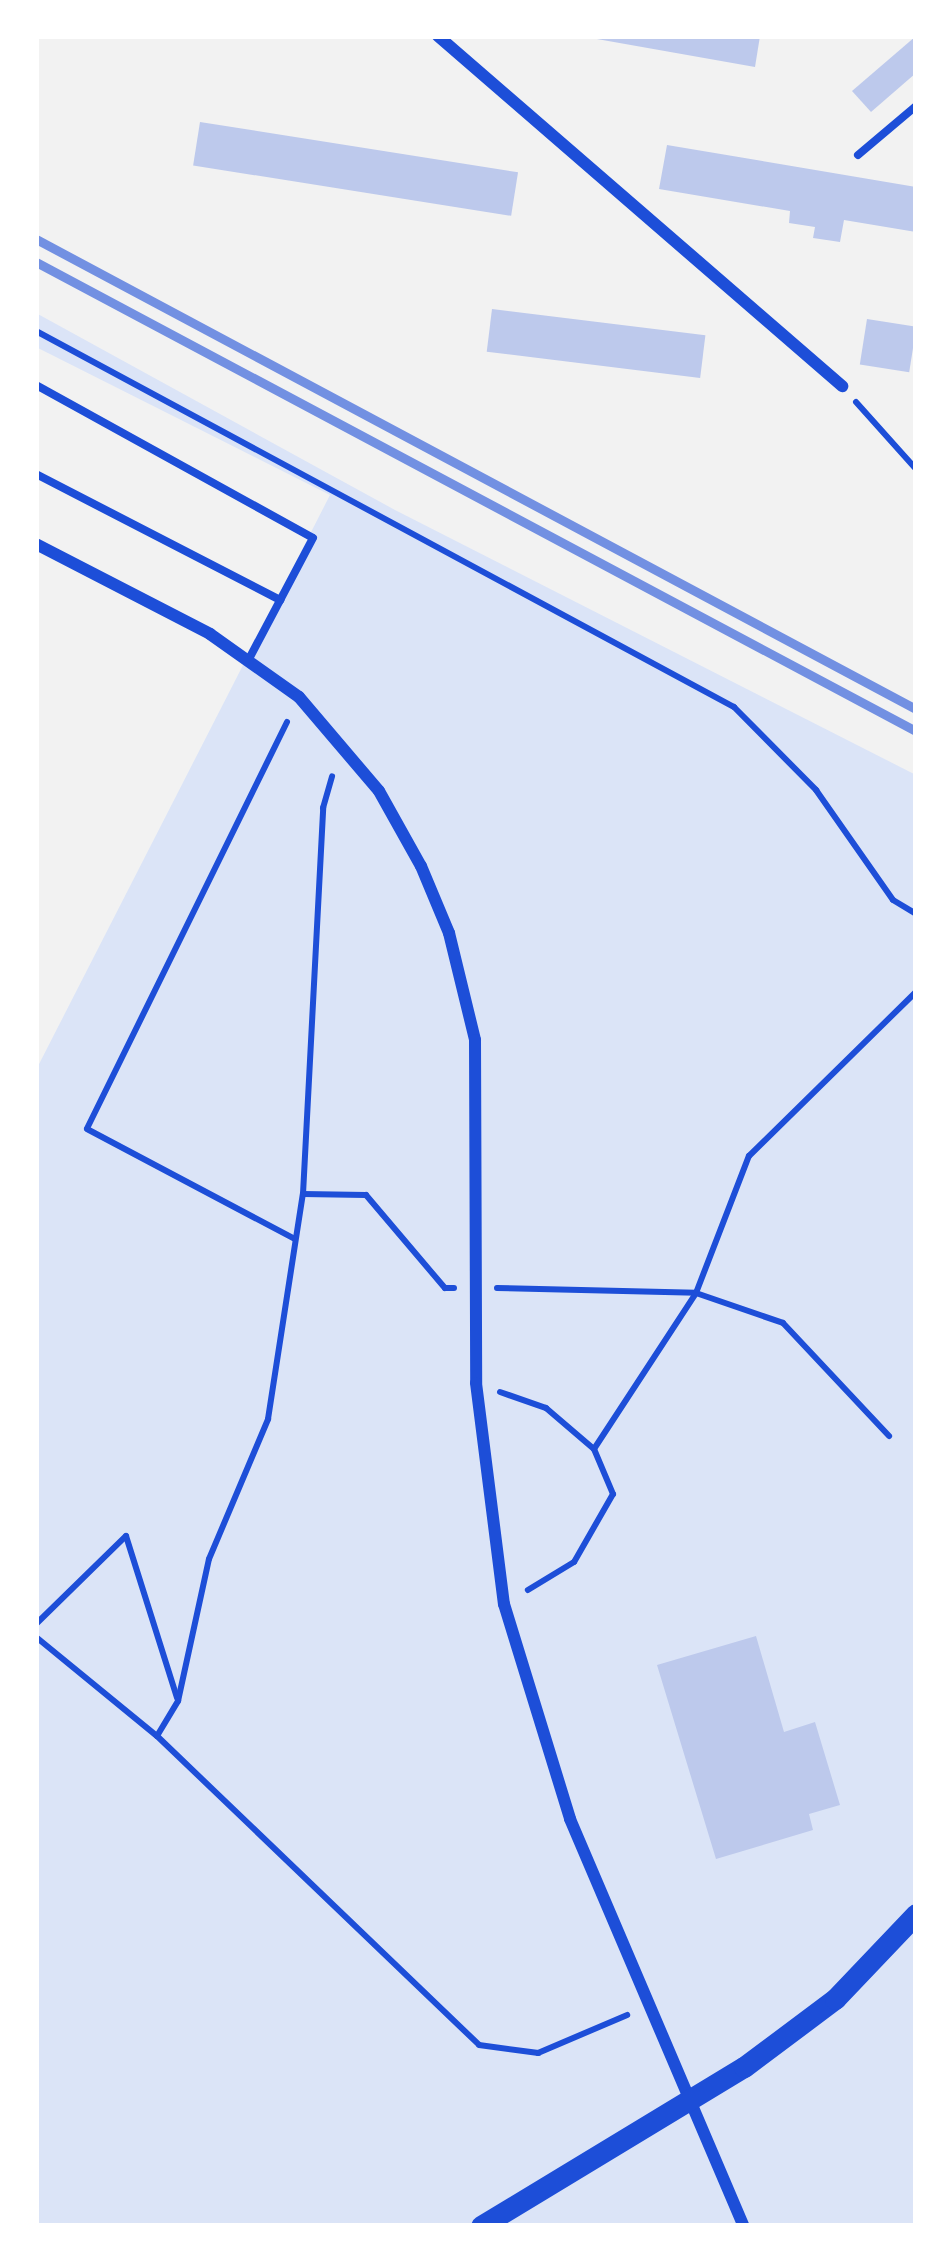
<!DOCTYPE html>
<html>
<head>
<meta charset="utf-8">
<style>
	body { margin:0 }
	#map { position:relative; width:952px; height:2262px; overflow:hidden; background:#f2f2f2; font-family:Roboto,sans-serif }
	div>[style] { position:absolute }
	.green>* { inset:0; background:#dbe4f7 }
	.building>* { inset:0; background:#bdc9ec; transform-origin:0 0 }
	.path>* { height:6px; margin:-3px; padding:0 3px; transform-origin:3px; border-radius:3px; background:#1d4ed8 }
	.service>* { height:8px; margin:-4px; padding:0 4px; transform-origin:4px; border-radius:4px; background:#1d4ed8 }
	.minor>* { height:12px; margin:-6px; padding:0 6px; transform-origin:6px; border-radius:6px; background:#1d4ed8 }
	.secondary>* { height:21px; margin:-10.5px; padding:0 10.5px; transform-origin:10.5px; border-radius:10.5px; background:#1d4ed8 }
	.rail>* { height:9px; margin:-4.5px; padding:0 4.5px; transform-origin:4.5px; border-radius:4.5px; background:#7290e2 }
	span { translate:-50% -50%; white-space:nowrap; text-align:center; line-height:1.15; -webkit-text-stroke:9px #fff; paint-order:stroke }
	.frame { position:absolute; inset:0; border:39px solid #fff; pointer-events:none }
</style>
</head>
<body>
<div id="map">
	<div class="green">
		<i style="clip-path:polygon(36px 313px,395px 510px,916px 775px,916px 2226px,36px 2226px,36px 1070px,330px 495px,36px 347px)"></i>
	</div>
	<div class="building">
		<i style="clip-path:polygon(580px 36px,760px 36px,755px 67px)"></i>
		<i style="clip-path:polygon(916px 36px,916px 73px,871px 112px,852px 91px)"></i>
		<i style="left:200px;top:122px;width:322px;height:44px;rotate:9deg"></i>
		<i style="clip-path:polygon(667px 145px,916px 187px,916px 232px,844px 220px,840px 242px,813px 238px,815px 227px,789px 223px,790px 211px,659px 189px)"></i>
		<i style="left:492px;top:309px;width:215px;height:43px;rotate:7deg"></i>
		<i style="left:867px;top:319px;width:50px;height:46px;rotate:9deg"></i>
		<i style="clip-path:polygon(756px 1636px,784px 1732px,815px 1722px,840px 1805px,809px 1814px,813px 1830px,716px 1859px,657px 1665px)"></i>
	</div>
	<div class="path">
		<i style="left:36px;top:331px;width:793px;rotate:28.31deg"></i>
		<i style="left:734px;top:707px;width:117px;rotate:45.3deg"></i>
		<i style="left:816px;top:790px;width:134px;rotate:55deg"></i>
		<i style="left:893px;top:900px;width:27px;rotate:31deg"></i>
		<i style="left:856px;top:402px;width:90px;rotate:48.2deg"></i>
		<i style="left:287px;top:722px;width:453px;rotate:116.2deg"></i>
		<i style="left:87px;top:1129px;width:235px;rotate:27.9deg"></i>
		<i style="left:303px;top:1194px;width:63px;rotate:0.9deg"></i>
		<i style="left:366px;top:1195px;width:122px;rotate:49.7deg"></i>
		<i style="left:445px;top:1288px;width:9px"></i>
		<i style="left:497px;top:1288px;width:199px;rotate:1.4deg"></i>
		<i style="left:696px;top:1293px;width:92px;rotate:19deg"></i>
		<i style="left:783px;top:1323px;width:155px;rotate:46.8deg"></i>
		<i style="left:500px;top:1392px;width:49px;rotate:19.2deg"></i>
		<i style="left:546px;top:1408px;width:63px;rotate:40.5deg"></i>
		<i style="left:594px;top:1449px;width:49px;rotate:67.1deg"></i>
		<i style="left:613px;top:1494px;width:78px;rotate:119.8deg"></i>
		<i style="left:574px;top:1562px;width:54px;rotate:148.7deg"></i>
		<i style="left:594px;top:1449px;width:186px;rotate:-56.8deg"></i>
		<i style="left:696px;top:1293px;width:147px;rotate:-68.9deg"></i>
		<i style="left:749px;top:1156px;width:234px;rotate:-44.5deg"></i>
		<i style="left:36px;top:1624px;width:126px;rotate:-44.4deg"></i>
		<i style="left:126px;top:1536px;width:170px;rotate:72.5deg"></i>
		<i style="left:36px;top:1637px;width:156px;rotate:39.3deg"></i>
		<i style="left:157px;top:1736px;width:446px;rotate:43.8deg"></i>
		<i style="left:479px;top:2045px;width:60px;rotate:7.7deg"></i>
		<i style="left:538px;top:2053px;width:97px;rotate:-23.1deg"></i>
		<i style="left:157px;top:1736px;width:41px;rotate:-59deg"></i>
		<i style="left:178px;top:1701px;width:145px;rotate:-77.7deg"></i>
		<i style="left:209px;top:1559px;width:152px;rotate:-67.1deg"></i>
		<i style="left:268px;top:1419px;width:228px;rotate:-81.2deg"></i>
		<i style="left:303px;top:1194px;width:387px;rotate:-87deg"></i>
		<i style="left:323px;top:808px;width:33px;rotate:-74deg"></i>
	</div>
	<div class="service">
		<i style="left:858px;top:155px;width:76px;rotate:-40.2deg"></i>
		<i style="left:36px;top:385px;width:316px;rotate:28.9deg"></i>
		<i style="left:313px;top:538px;width:139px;rotate:117.9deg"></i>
		<i style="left:36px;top:474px;width:275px;rotate:27.3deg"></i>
	</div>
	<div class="minor">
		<i style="left:438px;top:36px;width:535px;rotate:40.9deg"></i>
		<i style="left:36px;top:544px;width:196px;rotate:27.3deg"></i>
		<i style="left:210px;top:634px;width:109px;rotate:35.3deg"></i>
		<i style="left:299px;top:697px;width:123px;rotate:49.6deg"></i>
		<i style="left:379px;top:791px;width:86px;rotate:60.8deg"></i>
		<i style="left:421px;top:866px;width:73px;rotate:67.3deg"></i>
		<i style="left:449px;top:933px;width:110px;rotate:76.3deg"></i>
		<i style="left:475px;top:1040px;width:343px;rotate:89.8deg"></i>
		<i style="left:476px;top:1383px;width:223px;rotate:82.8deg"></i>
		<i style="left:504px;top:1604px;width:225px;rotate:72.9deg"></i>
		<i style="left:570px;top:1819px;width:443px;rotate:66.9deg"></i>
	</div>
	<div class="secondary">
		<i style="left:481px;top:2226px;width:307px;rotate:-31.2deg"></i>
		<i style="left:744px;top:2067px;width:114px;rotate:-36.8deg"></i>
		<i style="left:835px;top:1999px;width:117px;rotate:-46.4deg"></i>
	</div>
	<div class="rail">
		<i style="left:36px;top:239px;width:998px;rotate:28.11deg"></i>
		<i style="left:36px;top:262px;width:997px;rotate:28.06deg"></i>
	</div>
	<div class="frame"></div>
</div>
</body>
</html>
